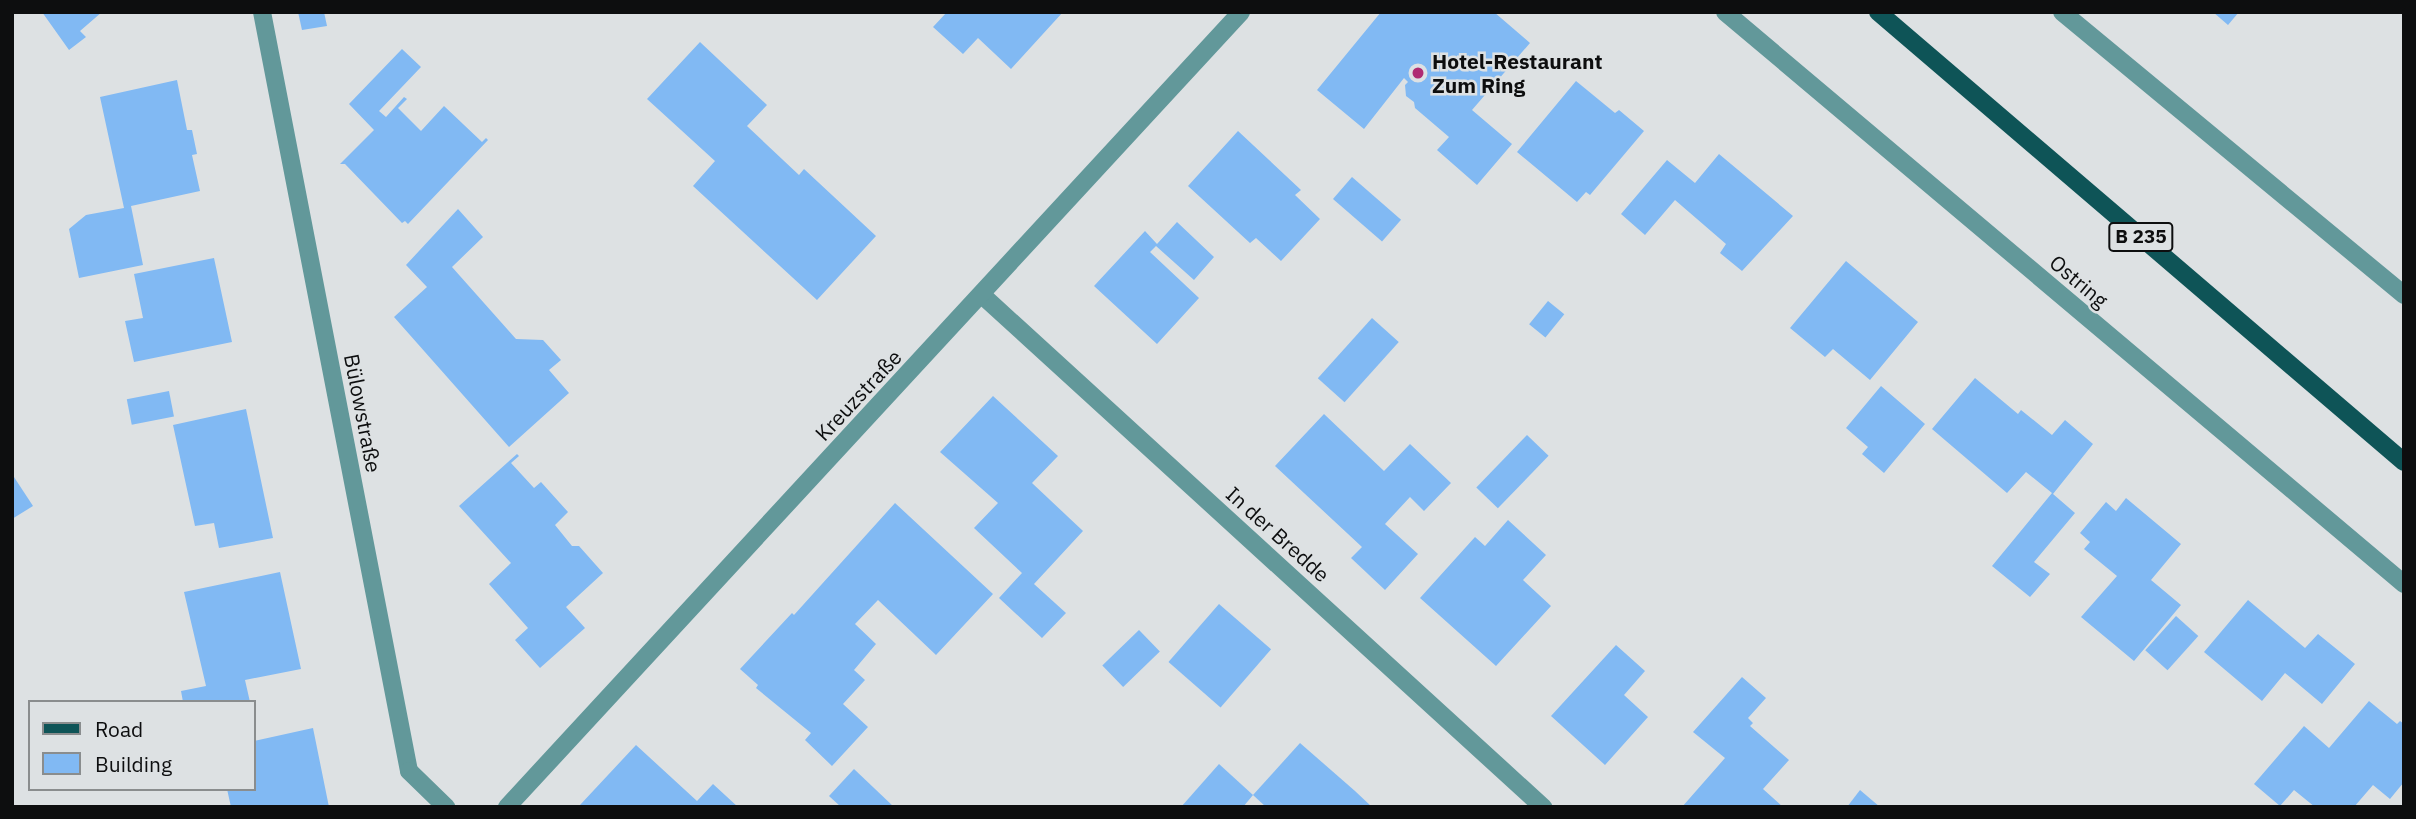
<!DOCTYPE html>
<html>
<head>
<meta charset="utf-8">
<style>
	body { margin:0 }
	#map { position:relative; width:2416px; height:819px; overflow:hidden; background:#dde1e3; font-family:"IBM Plex Sans",sans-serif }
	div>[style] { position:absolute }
	.building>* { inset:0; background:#81b9f3; transform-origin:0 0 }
	.minor>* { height:18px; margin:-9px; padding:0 9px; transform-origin:9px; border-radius:9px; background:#62989a }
	.primary>* { height:18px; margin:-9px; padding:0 9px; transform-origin:9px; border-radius:9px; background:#0e5457 }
	.dots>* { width:19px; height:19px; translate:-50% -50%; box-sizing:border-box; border:4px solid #dde1e3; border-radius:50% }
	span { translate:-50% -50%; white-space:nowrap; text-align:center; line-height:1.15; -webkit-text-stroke:5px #dde1e3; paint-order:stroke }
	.shield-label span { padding:2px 5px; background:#dde1e3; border:2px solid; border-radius:5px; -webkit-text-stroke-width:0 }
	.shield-label { font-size:19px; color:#0d0e0f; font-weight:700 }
	.poi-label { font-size:21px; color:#0d0e0f; font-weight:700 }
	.left { translate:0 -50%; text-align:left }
	.street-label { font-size:21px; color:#0d0e0f }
	.frame { position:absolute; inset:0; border:14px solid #0d0e0f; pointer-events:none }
	.legend { position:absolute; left:28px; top:700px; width:228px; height:91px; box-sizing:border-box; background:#dde1e3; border:2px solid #8a8d8e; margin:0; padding:9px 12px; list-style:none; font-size:21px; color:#0d0e0f }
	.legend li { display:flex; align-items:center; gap:14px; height:35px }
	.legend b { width:35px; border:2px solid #8a8d8e }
</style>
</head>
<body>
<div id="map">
	<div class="building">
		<i style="clip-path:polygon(42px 12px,102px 12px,80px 31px,86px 37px,69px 50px)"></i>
		<i style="clip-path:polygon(298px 12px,324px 12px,327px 26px,302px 30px)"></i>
		<i style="clip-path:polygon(947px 12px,1063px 12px,1011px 69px,978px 38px,963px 54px,933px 27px)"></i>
		<i style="clip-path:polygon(1381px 12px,1494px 12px,1530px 43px,1472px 110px,1512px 144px,1477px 185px,1437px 150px,1449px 137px,1415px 108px,1414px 102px,1406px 96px,1405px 85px,1408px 82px,1404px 78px,1364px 129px,1317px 90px)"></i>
		<i style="clip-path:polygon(2213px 12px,2239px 12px,2228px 25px)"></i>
		<i style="clip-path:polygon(700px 42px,767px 105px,747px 126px,799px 175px,804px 169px,876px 236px,817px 300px,693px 186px,715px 161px,647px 99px)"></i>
		<i style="clip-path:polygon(402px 49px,421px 67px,379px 111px,386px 117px,404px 97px,407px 99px,398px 108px,421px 131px,444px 106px,482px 142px,486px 138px,488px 140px,408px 224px,405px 221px,402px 223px,345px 164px,340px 164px,374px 130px,349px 104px)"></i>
		<i style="clip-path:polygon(177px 80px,187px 130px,192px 130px,197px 154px,192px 155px,200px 191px,131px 206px,143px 265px,79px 278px,69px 229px,86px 215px,124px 208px,100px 97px)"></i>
		<i style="clip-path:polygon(1576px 81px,1615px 113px,1619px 110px,1644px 131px,1590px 195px,1586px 192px,1577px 202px,1517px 152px)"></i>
		<i style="clip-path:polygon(1238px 131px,1301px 190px,1295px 195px,1320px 219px,1281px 261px,1256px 238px,1250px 243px,1188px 186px)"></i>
		<i style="clip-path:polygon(1719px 154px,1793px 216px,1742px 271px,1720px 253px,1726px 244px,1675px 200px,1645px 235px,1621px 214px,1667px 160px,1695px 183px)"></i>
		<i style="left:1352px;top:177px;width:65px;height:29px;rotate:41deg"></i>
		<i style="clip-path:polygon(458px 209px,483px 237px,452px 267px,516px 339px,543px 340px,561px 360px,549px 370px,569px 393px,509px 447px,394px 317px,427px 287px,406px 265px)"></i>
		<i style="clip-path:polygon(1177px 222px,1214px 257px,1194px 280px,1156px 246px,1150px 252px,1199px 298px,1157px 344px,1094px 286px,1145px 231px,1157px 244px)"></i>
		<i style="clip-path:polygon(214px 258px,232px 342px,134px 362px,125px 321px,143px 318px,134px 274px)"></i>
		<i style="clip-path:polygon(1846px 261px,1918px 322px,1870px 380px,1833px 349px,1825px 357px,1790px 328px)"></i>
		<i style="left:1548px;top:301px;width:21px;height:30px;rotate:39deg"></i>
		<i style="left:1372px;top:318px;width:36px;height:81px;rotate:42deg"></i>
		<i style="clip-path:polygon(1975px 378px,2018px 414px,2021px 410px,2052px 435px,2065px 420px,2093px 444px,2053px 494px,2075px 513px,2034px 562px,2050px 574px,2030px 597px,1992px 566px,2052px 493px,2026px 472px,2007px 493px,1932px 429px)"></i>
		<i style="clip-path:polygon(1881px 386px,1925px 424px,1884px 473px,1862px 454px,1868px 447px,1846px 428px)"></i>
		<i style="left:169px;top:391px;width:26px;height:43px;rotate:79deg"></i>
		<i style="clip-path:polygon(993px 396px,1058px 456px,1032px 483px,1083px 531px,1034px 584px,1066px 613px,1042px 638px,999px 598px,1022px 573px,974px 528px,998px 503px,940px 452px)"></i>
		<i style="clip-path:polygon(246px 409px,273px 538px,219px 548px,214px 523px,195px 526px,173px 425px)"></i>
		<i style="clip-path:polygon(1324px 414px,1384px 471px,1410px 444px,1451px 483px,1424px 511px,1410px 497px,1385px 524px,1418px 554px,1385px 590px,1351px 558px,1362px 547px,1275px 466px)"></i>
		<i style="left:1527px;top:435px;width:30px;height:73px;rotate:44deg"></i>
		<i style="clip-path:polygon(517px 454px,519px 456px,511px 463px,534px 488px,541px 482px,568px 512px,555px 525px,572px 546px,579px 546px,603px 573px,566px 607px,585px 628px,540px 668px,515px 640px,528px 628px,489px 584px,511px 563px,459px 506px)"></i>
		<i style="clip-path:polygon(12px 474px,33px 506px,12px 519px)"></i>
		<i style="clip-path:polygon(2126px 498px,2181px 544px,2151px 580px,2181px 605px,2134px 661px,2081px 617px,2117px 576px,2084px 549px,2090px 542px,2080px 533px,2106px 502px,2116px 511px)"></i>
		<i style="clip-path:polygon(895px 503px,993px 594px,936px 655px,878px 600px,855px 624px,876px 644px,854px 670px,865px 680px,843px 704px,868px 727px,832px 766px,805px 740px,811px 733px,756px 688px,758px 685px,740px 669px,792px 613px,794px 615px)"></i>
		<i style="clip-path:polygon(1508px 520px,1546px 555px,1523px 580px,1551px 606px,1496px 666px,1420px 598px,1475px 537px,1485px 546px)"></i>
		<i style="clip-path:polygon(280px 572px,301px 669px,245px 680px,250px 702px,183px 702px,181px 691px,206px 686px,184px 592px)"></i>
		<i style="clip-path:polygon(2248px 600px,2305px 648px,2318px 634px,2355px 664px,2322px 704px,2285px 673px,2262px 701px,2204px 652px)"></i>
		<i style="left:1219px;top:604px;width:69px;height:77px;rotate:41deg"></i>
		<i style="left:2176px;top:616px;width:30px;height:46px;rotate:42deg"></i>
		<i style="left:1139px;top:630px;width:30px;height:51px;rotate:46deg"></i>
		<i style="clip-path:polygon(1616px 645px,1645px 671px,1624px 695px,1648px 717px,1605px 765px,1551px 716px)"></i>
		<i style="clip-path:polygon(1742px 677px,1766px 698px,1748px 718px,1753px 723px,1750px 726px,1789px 760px,1763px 789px,1783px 807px,1682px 807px,1725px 758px,1693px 732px)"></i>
		<i style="clip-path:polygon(2369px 701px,2397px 724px,2400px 721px,2404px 724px,2404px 782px,2390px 799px,2373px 785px,2354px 807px,2315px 807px,2294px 790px,2280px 806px,2254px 784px,2304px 726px,2329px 748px)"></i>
		<i style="clip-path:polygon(313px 728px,329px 807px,231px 807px,227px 789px,254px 789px,254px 741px)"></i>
		<i style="clip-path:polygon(1300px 743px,1355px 791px,1372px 807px,1266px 807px,1253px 795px)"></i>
		<i style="clip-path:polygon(636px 745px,697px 801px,713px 784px,738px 807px,582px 807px,580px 805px)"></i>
		<i style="clip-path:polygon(1219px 764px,1253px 795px,1243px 807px,1181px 807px)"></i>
		<i style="clip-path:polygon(854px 769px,894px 807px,841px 807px,829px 796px)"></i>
		<i style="clip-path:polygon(1860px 790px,1880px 807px,1847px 807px)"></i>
	</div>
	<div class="minor">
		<i style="left:262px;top:12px;width:773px;rotate:79.04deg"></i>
		<i style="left:409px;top:771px;width:52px;rotate:44.2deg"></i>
		<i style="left:1725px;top:12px;width:888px;rotate:40.11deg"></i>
		<i style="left:2062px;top:12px;width:444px;rotate:39.6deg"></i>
		<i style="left:982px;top:295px;width:760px;rotate:42.39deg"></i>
		<i style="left:507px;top:807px;width:1082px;rotate:-47.28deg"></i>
	</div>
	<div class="primary">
		<i style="left:1878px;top:12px;width:692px;rotate:40.55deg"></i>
	</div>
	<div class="dots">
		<i style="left:1418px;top:73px;background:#af2b73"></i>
	</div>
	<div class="shield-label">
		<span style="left:2141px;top:237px">B 235</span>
	</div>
	<div class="poi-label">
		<span class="left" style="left:1432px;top:73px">Hotel-Restaurant<br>Zum Ring</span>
	</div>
	<div class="street-label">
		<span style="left:2079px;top:281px;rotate:40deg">Ostring</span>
		<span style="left:858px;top:395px;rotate:-47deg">Kreuzstraße</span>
		<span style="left:363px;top:413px;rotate:79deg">Bülowstraße</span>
		<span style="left:1278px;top:534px;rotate:42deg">In der Bredde</span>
	</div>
	<div class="frame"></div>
	<ul class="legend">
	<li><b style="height:9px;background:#0e5457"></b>Road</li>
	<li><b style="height:19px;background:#81b9f3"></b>Building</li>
	</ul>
</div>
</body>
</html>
